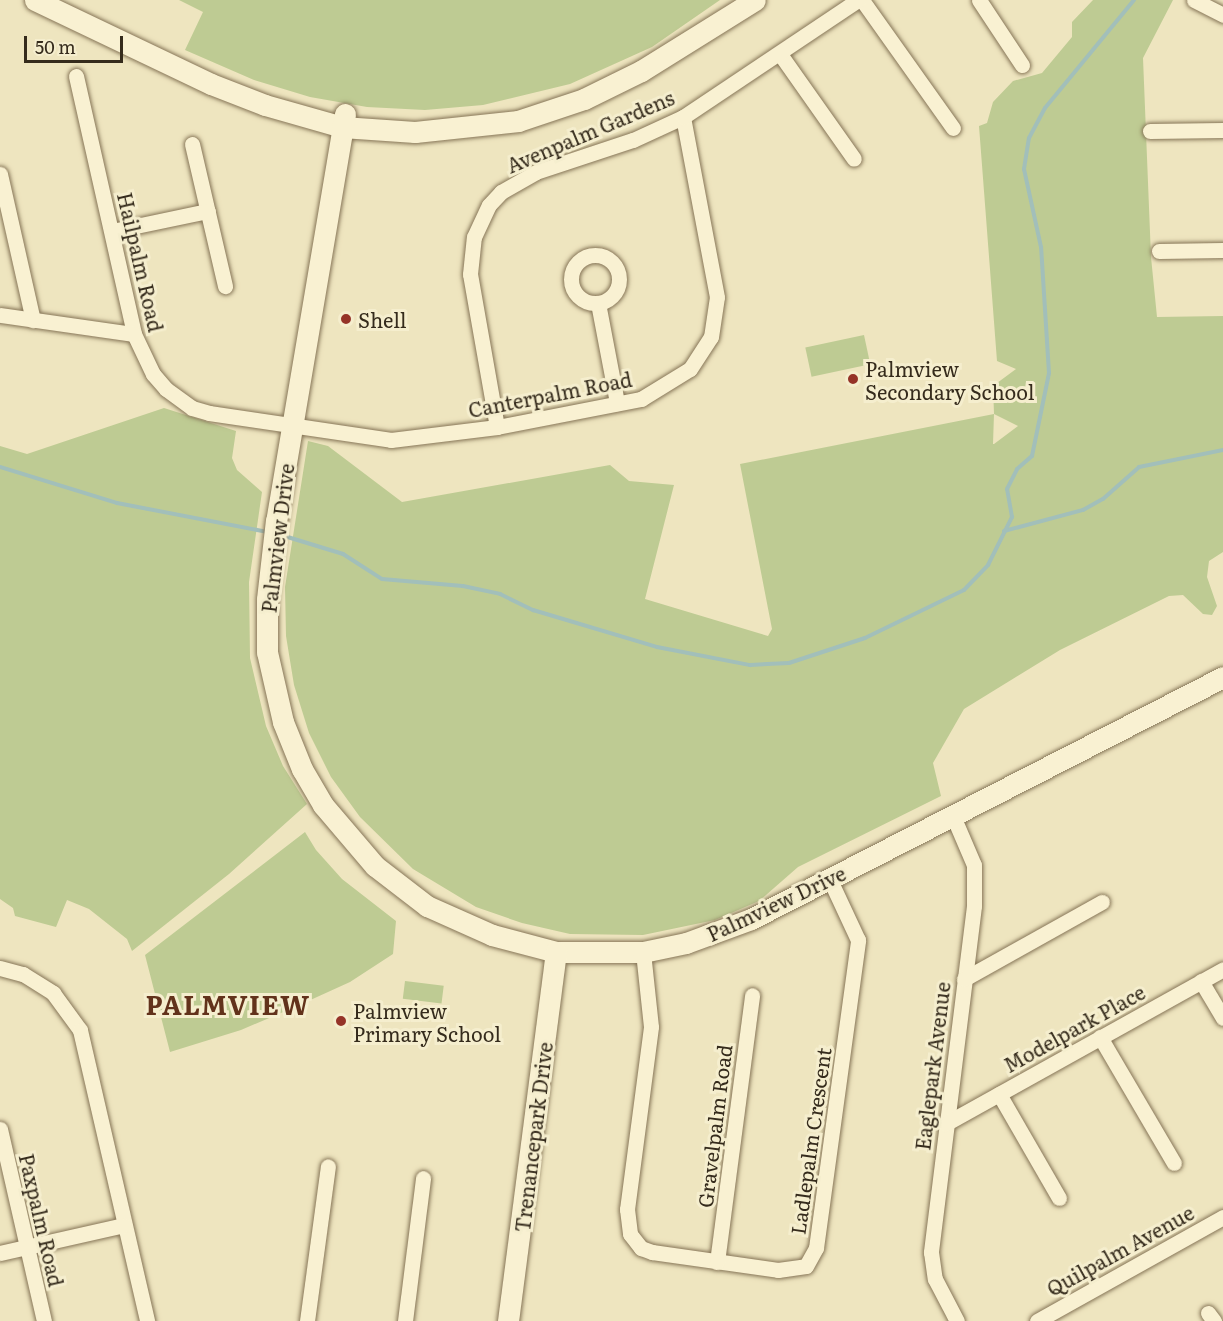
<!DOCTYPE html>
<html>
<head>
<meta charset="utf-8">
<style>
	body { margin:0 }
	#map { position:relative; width:1223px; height:1321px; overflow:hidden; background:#eee5bf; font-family:Literata,serif }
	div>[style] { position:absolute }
	.green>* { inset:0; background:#becb93; transform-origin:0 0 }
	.stream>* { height:4px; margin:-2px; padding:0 2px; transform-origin:2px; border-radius:2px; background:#a2bfba }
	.roads { filter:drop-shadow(0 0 2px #867557) drop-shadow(0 0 2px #867557) }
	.street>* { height:15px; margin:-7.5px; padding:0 7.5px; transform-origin:7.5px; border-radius:7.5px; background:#f9f1d2 }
	.street>.ring { margin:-7.5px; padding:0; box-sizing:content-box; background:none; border:15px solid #f9f1d2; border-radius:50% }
	.secondary>* { height:21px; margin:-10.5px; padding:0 10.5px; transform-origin:10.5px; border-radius:10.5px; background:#f9f1d2 }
	.dots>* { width:16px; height:16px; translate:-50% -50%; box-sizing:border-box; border:3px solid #f5eece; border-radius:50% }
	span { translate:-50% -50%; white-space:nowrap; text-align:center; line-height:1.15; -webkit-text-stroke:6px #f5eece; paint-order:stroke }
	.street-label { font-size:20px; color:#352b1c }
	.poi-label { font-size:20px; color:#352b1c }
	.left { translate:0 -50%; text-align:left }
	.district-label { font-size:26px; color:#62321b; font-weight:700; letter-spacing:1.5px }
	.scale { position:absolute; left:24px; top:36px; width:99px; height:27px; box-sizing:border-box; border:3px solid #352b1c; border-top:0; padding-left:8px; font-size:18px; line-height:21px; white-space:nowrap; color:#352b1c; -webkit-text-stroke:4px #f5eece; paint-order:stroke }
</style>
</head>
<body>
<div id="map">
	<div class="green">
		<i style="clip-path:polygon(179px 0,720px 0,652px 47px,570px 84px,483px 105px,425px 110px,367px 107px,310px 97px,254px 80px,185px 50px,203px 12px)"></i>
		<i style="clip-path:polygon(evenodd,1093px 0,1173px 0,1143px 58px,1151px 257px,1157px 317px,1223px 316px,1223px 552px,1209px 561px,1207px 577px,1217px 606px,1212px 615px,1203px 614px,1183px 595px,1169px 596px,1060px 650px,964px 709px,933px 763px,941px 796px,798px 867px,759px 901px,715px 920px,643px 935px,570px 934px,522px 923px,476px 907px,413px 869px,360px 817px,331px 777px,309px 733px,294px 685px,286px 636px,285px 587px,308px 441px,328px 446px,402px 502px,610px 465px,629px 481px,674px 485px,645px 599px,768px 636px,772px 629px,740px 464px,994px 414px,993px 386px,1016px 369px,997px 361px,979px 126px,987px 123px,993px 102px,1013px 81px,1042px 73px,1072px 37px,1072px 22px,1093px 0,994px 414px,1018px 426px,994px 444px,993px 444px,994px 414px)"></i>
		<i style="left:864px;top:335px;width:30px;height:60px;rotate:78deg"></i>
		<i style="clip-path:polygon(164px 408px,236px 431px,232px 458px,237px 470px,262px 492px,249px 582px,250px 658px,266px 726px,283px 766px,307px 804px,229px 874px,132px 951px,127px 939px,89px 909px,67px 900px,56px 927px,15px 916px,13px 908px,0 899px,0 446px,27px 454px)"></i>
		<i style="clip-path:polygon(305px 832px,316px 850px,342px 879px,396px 921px,393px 954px,350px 982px,295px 1007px,241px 1030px,170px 1052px,145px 955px)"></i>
		<i style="left:405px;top:981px;width:39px;height:18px;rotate:7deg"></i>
	</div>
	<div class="stream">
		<i style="left:0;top:467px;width:122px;rotate:17.1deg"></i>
		<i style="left:117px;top:503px;width:154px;rotate:10.9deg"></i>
		<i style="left:1004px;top:531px;width:82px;rotate:-14.9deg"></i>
		<i style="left:1083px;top:510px;width:23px;rotate:-29deg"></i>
		<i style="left:1103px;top:499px;width:48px;rotate:-41.6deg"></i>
		<i style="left:1139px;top:467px;width:86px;rotate:-11.4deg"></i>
		<i style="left:281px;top:535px;width:65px;rotate:17deg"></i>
		<i style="left:343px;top:554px;width:46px;rotate:32.7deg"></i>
		<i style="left:382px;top:579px;width:81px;rotate:4.9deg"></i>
		<i style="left:463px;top:586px;width:38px;rotate:12deg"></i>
		<i style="left:500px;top:594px;width:37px;rotate:26deg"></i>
		<i style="left:533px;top:610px;width:129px;rotate:16.6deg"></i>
		<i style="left:657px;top:647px;width:95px;rotate:11deg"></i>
		<i style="left:750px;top:665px;width:39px;rotate:-3deg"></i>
		<i style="left:789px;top:663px;width:80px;rotate:-18.2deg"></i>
		<i style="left:865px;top:638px;width:110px;rotate:-25.9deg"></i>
		<i style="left:964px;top:590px;width:35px;rotate:-46deg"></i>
		<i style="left:988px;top:565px;width:54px;rotate:-63.4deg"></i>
		<i style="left:1012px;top:517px;width:28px;rotate:-100deg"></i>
		<i style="left:1007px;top:489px;width:22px;rotate:-63deg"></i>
		<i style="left:1017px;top:469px;width:20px;rotate:-41deg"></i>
		<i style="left:1032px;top:456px;width:85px;rotate:-78.4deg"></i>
		<i style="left:1049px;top:373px;width:126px;rotate:-93.6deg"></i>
		<i style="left:1041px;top:247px;width:80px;rotate:-102.3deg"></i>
		<i style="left:1024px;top:169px;width:31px;rotate:-81deg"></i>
		<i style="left:1029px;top:138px;width:34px;rotate:-62deg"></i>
		<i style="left:1045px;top:108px;width:140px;rotate:-50.5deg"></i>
	</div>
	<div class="roads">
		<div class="street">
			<i style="left:862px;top:0;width:157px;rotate:54.6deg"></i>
			<i style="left:979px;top:0;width:78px;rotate:56.5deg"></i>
			<i style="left:1194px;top:0;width:33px;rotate:27deg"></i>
			<i style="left:780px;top:54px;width:128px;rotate:54.8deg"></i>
			<i style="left:76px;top:76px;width:264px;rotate:77.3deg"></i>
			<i style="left:134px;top:334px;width:44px;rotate:64.6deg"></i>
			<i style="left:153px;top:374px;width:20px;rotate:49deg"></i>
			<i style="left:166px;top:389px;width:32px;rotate:36deg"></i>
			<i style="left:192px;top:408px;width:18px;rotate:16deg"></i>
			<i style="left:209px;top:413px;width:184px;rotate:8.4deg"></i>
			<i style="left:391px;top:440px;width:107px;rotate:-7deg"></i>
			<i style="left:497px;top:427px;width:147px;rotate:-11deg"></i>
			<i style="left:641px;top:399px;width:57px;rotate:-31.5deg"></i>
			<i style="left:690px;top:369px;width:38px;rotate:-57deg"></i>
			<i style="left:711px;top:337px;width:40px;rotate:-81.5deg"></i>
			<i style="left:717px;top:297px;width:183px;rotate:-100.7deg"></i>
			<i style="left:1150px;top:131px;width:73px;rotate:-0.8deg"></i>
			<i style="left:192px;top:144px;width:146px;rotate:76.9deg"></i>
			<i style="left:0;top:174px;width:150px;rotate:77.3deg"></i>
			<i style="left:112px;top:231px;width:98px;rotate:-11.8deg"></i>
			<i style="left:1159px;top:251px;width:64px;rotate:-0.9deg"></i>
			<i class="ring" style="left:571px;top:255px;width:33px;height:33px"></i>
			<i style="left:598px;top:303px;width:102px;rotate:79.2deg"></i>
			<i style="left:0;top:315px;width:135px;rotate:8.1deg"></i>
			<i style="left:497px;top:427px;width:155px;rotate:-100deg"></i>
			<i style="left:470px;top:274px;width:37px;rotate:-84deg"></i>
			<i style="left:474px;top:237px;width:35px;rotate:-65deg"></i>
			<i style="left:489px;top:205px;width:18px;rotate:-47deg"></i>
			<i style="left:501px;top:192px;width:40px;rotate:-29.7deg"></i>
			<i style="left:536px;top:172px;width:102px;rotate:-18.3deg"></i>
			<i style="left:633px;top:140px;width:55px;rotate:-24.7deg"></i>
			<i style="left:683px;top:117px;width:211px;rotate:-33.8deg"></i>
			<i style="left:953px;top:816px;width:53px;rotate:66.8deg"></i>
			<i style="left:974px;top:865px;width:41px;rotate:90deg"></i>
			<i style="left:974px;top:906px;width:349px;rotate:97.1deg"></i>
			<i style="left:931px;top:1252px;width:27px;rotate:82deg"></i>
			<i style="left:935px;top:1279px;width:47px;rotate:62.4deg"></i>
			<i style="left:643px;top:952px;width:75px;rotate:83.9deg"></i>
			<i style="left:651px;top:1027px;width:184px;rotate:97.5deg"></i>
			<i style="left:627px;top:1209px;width:25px;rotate:83deg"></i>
			<i style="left:630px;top:1234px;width:18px;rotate:52deg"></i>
			<i style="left:641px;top:1248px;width:12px;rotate:20deg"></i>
			<i style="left:652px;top:1252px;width:127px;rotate:8.1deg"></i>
			<i style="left:778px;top:1270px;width:28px;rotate:-8deg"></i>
			<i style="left:806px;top:1266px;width:21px;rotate:-61deg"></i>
			<i style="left:816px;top:1248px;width:311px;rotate:-82.2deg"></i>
			<i style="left:858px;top:940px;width:66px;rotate:-115deg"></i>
			<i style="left:0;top:968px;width:24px;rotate:15deg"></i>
			<i style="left:23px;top:974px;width:36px;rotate:32deg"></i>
			<i style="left:53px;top:993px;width:46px;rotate:53.9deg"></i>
			<i style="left:80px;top:1030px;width:299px;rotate:77deg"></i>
			<i style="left:964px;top:979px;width:158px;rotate:-29.2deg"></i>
			<i style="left:1201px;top:981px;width:43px;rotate:59.3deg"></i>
			<i style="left:1100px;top:1037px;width:146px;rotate:59.6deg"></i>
			<i style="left:999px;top:1094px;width:120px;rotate:60deg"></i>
			<i style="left:945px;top:1124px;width:318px;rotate:-29.1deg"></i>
			<i style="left:0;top:1129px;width:197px;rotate:77.1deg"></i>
			<i style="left:0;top:1253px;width:127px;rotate:-12.7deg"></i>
			<i style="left:717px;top:1262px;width:269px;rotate:-82.5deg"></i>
			<i style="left:1208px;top:1313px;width:10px;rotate:53deg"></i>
			<i style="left:307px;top:1321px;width:156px;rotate:-82.3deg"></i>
			<i style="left:405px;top:1321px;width:144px;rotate:-82.8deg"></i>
			<i style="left:1037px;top:1321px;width:213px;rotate:-29.2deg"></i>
		</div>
		<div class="secondary">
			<i style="left:35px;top:0;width:195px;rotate:25.5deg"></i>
			<i style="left:211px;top:84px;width:58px;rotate:21.3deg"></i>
			<i style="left:265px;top:105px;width:80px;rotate:15.9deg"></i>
			<i style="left:342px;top:127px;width:73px;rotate:3.9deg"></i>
			<i style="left:415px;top:132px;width:104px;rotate:-6.1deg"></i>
			<i style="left:518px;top:121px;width:70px;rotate:-18.4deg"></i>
			<i style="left:584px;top:99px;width:64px;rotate:-26.2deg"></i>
			<i style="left:641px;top:71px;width:134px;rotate:-31.9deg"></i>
			<i style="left:345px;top:114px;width:412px;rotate:99.6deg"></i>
			<i style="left:276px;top:520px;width:80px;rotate:96.5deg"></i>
			<i style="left:267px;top:599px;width:53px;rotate:90deg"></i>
			<i style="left:267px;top:652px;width:72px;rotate:77.1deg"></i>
			<i style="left:283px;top:722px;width:51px;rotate:68deg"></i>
			<i style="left:302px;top:769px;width:42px;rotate:59.7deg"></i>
			<i style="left:323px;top:805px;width:80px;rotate:49.6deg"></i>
			<i style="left:375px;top:866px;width:66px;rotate:37.6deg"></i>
			<i style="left:427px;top:906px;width:71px;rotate:24deg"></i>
			<i style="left:492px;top:935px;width:66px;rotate:14.9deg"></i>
			<i style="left:556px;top:952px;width:87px"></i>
			<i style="left:643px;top:952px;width:44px;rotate:-11.8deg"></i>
			<i style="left:686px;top:943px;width:69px;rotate:-20.3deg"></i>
			<i style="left:751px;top:919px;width:530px;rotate:-27.14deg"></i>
			<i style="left:508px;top:1321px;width:372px;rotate:-82.6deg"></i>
		</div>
	</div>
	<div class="dots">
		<i style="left:346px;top:319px;background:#953327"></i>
		<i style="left:853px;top:379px;background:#953327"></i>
		<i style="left:341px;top:1021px;background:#953327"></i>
	</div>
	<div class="street-label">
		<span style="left:590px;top:131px;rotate:-23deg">Avenpalm Gardens</span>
		<span style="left:141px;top:262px;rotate:77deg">Hailpalm Road</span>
		<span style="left:550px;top:394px;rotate:-11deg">Canterpalm Road</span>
		<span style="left:277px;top:538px;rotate:-83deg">Palmview Drive</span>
		<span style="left:776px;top:903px;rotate:-25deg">Palmview Drive</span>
		<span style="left:1074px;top:1028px;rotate:-29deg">Modelpark Place</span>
		<span style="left:932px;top:1066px;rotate:-83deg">Eaglepark Avenue</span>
		<span style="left:714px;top:1126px;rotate:-83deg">Gravelpalm Road</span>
		<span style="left:533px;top:1137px;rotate:-83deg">Trenancepark Drive</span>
		<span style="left:810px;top:1141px;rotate:-82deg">Ladlepalm Crescent</span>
		<span style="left:42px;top:1220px;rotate:77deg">Paxpalm Road</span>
		<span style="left:1120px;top:1250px;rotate:-29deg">Quilpalm Avenue</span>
	</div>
	<div class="poi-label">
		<span class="left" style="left:358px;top:319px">Shell</span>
		<span class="left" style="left:865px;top:380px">Palmview<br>Secondary School</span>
		<span class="left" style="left:353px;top:1022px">Palmview<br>Primary School</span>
	</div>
	<div class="district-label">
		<span style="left:228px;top:1004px">PALMVIEW</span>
	</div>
	<div class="scale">50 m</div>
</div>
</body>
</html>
